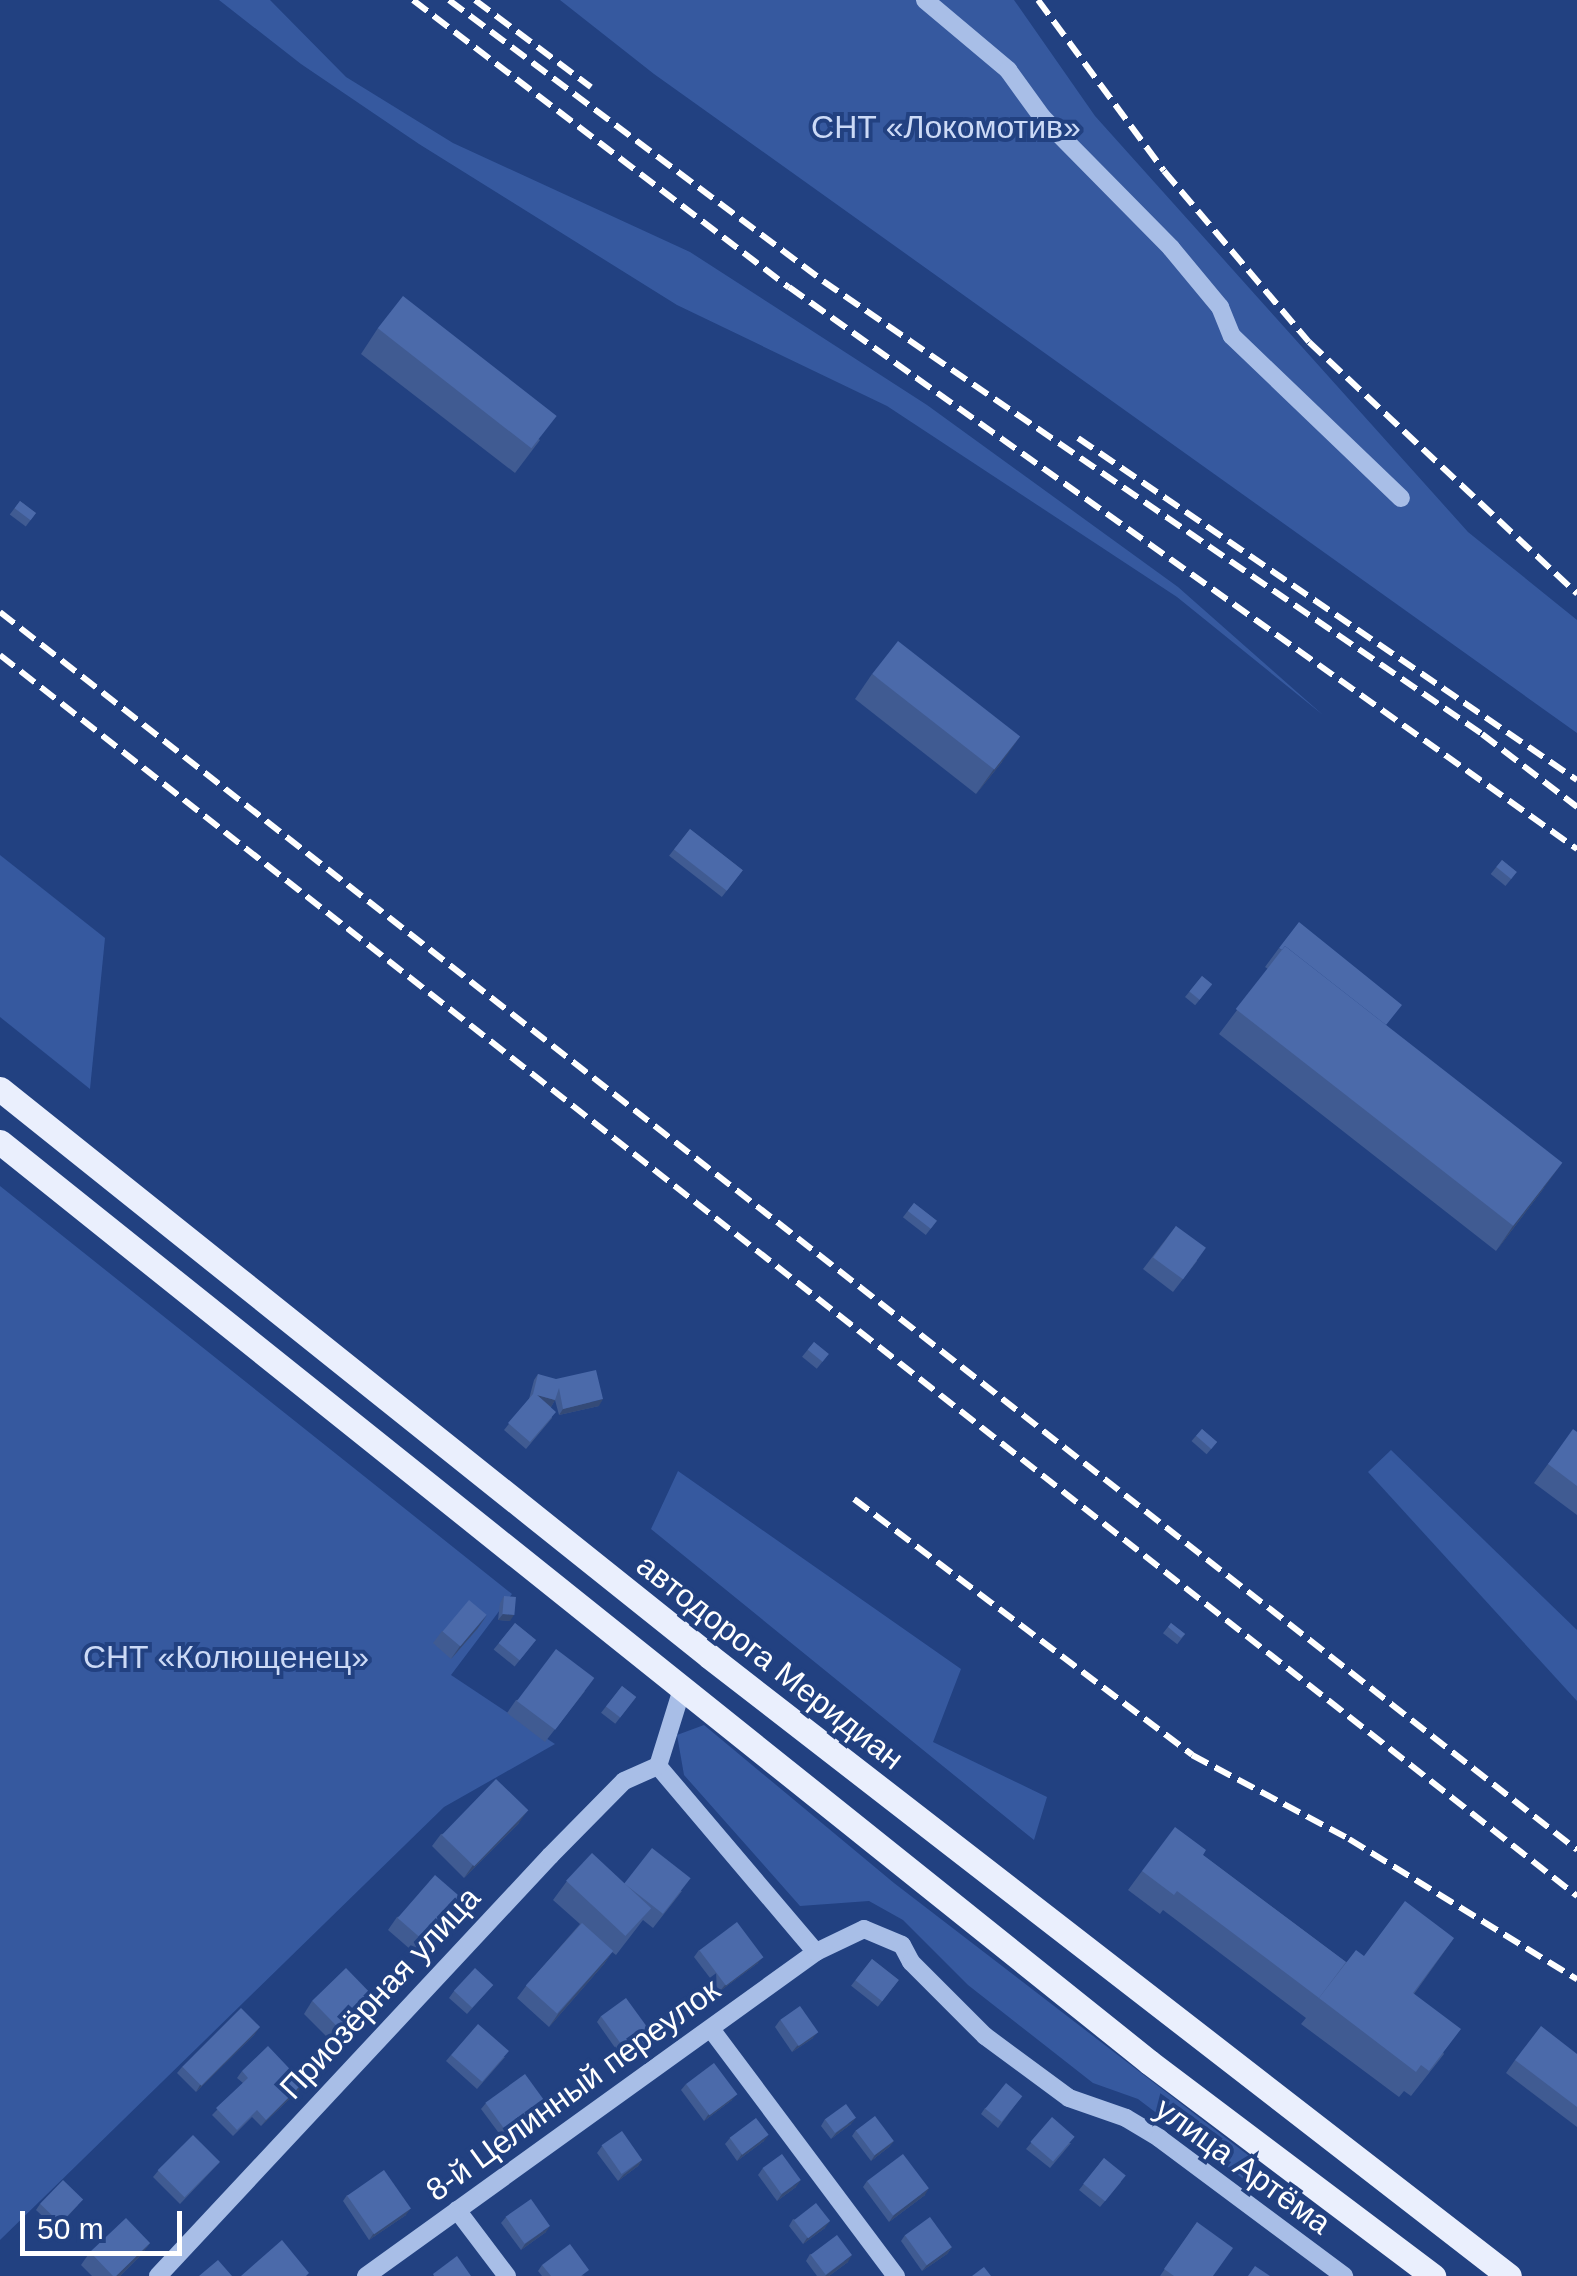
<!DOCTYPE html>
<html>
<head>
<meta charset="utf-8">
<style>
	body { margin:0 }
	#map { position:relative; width:1577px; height:2276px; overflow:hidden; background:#224181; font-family:Arial,sans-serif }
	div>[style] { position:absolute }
	.green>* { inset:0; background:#36599f }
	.minor>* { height:18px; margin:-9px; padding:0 9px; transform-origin:9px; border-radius:9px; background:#a8bee7 }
	.major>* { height:25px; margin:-12.5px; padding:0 12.5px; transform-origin:12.5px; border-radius:12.5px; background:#eaeffd }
	.rail>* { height:6px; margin-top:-3px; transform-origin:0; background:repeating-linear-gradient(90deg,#fff 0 18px,transparent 0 26px) }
	.wall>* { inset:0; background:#405b92; transform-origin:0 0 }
	.shaded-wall>* { inset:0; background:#344a77 }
	.building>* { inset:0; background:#4b6aaa; transform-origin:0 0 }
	span { translate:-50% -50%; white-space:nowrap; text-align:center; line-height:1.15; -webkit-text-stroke:8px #224181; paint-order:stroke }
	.park-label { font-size:32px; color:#ccdaf6 }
	.street-label { font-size:32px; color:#fff }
	.scale { position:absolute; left:20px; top:2211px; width:162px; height:45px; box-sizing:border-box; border:5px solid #fff; border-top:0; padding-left:12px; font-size:30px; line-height:35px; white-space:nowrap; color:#fff; -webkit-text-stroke:8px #224181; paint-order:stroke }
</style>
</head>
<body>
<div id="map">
	<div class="green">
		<i style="clip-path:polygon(219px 0,270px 0,346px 77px,453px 143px,690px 252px,927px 405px,1178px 587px,1323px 715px,1177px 597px,887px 406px,677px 305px,419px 144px,301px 64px)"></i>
		<i style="clip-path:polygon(560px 0,1014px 0,1095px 116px,1468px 532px,1577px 620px,1577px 733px,654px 74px)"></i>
		<i style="clip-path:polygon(0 855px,105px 938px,90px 1089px,0 1017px)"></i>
		<i style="clip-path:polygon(0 1186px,512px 1594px,451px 1675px,555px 1744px,444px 1807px,0 2240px)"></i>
		<i style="clip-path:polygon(1391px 1450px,1577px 1630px,1577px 1701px,1368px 1472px)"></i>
		<i style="clip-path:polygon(678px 1471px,961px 1669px,933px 1742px,1047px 1797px,1034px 1840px,651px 1529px)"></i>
		<i style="clip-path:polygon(704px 1725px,894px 1883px,1257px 2162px,1246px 2181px,1138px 2099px,1093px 2083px,968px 1985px,903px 1920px,869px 1901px,800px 1906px,684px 1775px,677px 1735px)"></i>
	</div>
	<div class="minor">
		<i style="left:925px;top:0;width:109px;rotate:40.1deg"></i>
		<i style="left:1008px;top:70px;width:58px;rotate:54.1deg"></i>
		<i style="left:1042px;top:117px;width:184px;rotate:45.4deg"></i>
		<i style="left:1171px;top:248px;width:77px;rotate:50.3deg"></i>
		<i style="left:1220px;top:307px;width:31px;rotate:68deg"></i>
		<i style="left:1232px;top:336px;width:234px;rotate:43.8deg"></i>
		<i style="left:682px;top:1689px;width:81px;rotate:107.3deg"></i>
		<i style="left:658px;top:1766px;width:244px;rotate:49.7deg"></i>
		<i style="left:711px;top:2029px;width:309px;rotate:53.2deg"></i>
		<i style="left:457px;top:2210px;width:83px;rotate:52.9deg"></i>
		<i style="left:158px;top:2276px;width:575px;rotate:-46.97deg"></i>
		<i style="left:550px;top:1856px;width:105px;rotate:-45.4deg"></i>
		<i style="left:624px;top:1781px;width:37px;rotate:-24deg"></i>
		<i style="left:366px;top:2276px;width:555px;rotate:-35.75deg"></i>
		<i style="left:816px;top:1952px;width:53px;rotate:-25.6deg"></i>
		<i style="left:864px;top:1929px;width:41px;rotate:22.8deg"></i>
		<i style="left:902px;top:1945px;width:19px;rotate:62deg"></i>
		<i style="left:911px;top:1962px;width:105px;rotate:45deg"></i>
		<i style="left:985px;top:2036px;width:104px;rotate:36.4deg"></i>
		<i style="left:1069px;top:2098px;width:60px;rotate:19.3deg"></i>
		<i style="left:1126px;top:2118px;width:39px;rotate:31deg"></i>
		<i style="left:1159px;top:2138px;width:231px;rotate:36.7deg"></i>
	</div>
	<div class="major">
		<i style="left:0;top:1089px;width:908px;rotate:38.65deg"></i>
		<i style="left:709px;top:1656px;width:1012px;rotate:37.78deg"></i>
		<i style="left:0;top:1142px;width:1472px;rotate:38.68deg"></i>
		<i style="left:1149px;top:2062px;width:356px;rotate:37deg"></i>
	</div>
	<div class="rail">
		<i style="left:413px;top:0;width:473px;rotate:37.4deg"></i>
		<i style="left:789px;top:287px;width:968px;rotate:35.5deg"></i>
		<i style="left:449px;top:0;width:468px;rotate:36.9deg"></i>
		<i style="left:823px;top:281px;width:800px;rotate:34.5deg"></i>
		<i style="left:1482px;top:734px;width:120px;rotate:37.5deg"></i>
		<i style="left:475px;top:0;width:145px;rotate:36.9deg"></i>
		<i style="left:1038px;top:0;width:212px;rotate:53.6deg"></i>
		<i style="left:1164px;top:171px;width:224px;rotate:49.7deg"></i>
		<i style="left:1309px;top:342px;width:368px;rotate:43.2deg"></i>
		<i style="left:1078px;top:438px;width:605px;rotate:34.43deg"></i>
		<i style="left:0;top:612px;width:2005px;rotate:38.13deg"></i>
		<i style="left:0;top:655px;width:2007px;rotate:38.2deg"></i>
		<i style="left:854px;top:1499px;width:424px;rotate:37.1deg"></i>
		<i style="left:1192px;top:1755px;width:178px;rotate:28.1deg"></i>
		<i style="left:1349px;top:1839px;width:268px;rotate:31.6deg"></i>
	</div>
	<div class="wall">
		<i style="clip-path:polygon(378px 328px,540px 440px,515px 473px,361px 354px)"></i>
		<i style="left:20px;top:501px;width:20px;height:17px;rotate:37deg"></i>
		<i style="clip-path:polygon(872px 674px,1002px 762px,976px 794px,855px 699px)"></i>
		<i style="left:690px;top:829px;width:67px;height:34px;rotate:38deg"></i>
		<i style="left:1502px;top:860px;width:19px;height:18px;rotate:39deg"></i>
		<i style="clip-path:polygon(1279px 948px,1387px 1026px,1544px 1188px,1496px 1251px,1219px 1034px,1268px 969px,1265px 967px)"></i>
		<i style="left:1202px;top:976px;width:13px;height:27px;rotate:39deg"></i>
		<i style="left:914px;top:1203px;width:29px;height:18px;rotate:38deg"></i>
		<i style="clip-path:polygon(1176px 1226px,1197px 1261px,1173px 1292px,1143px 1269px)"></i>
		<i style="left:814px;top:1342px;width:19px;height:19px;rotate:39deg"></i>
		<i style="clip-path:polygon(538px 1374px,599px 1406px,559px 1415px,555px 1400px,551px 1407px,552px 1418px,526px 1449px,504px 1430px,529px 1399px,534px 1380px)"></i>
		<i style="left:1202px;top:1429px;width:20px;height:16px;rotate:41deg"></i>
		<i style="clip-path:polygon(1577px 1432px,1577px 1515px,1534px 1483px,1548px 1464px)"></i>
		<i style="clip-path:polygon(504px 1596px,510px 1621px,498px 1620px,500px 1603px)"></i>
		<i style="left:515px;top:1623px;width:27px;height:34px;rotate:39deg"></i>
		<i style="left:1171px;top:1623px;width:18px;height:13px;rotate:38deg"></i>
		<i style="clip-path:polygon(478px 1628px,451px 1659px,433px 1643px,442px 1631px)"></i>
		<i style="left:622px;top:1686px;width:18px;height:34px;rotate:38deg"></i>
		<i style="clip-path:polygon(585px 1691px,545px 1742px,507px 1713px,516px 1700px)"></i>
		<i style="clip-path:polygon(519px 1823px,464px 1878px,432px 1846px,441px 1834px)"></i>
		<i style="clip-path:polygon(1203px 1855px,1346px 1962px,1364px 1956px,1454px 1938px,1414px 1994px,1444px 2054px,1411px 2096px,1404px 2091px,1399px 2097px,1301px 2024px,1306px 2018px,1163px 1910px,1160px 1914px,1128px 1890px,1142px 1871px)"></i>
		<i style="clip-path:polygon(567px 1881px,624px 1883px,682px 1891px,653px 1928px,643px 1920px,616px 1955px,612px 1952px,604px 1964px,549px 2027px,517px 1998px,526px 1986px,580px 1924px,553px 1900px)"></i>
		<i style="clip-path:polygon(465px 1901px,456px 1914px,418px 1956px,388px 1930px,397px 1917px)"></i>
		<i style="clip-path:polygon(699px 1950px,758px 1963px,720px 1991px,694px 1957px)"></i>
		<i style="left:872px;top:1959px;width:34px;height:34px;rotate:38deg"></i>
		<i style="clip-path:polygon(493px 1985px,467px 2014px,449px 1998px,454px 1991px)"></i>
		<i style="clip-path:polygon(312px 2001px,378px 2001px,369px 2013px,336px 2046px,304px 2014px)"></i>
		<i style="clip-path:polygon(601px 2016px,654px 2037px,650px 2044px,625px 2062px,597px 2022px)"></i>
		<i style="clip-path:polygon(780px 2020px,813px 2038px,792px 2052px,775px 2027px)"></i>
		<i style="clip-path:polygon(255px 2034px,196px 2092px,177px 2073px,182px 2067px)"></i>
		<i style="clip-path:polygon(1577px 2054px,1577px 2127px,1506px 2073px,1515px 2060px)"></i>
		<i style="clip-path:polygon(451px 2055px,505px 2057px,477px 2089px,446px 2061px)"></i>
		<i style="clip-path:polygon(242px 2071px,299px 2090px,261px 2126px,252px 2117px,233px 2136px,212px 2115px,243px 2083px,237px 2078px)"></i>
		<i style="clip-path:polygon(686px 2084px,732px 2100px,704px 2121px,681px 2090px)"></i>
		<i style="clip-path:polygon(1022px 2096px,998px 2128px,981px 2114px,985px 2108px)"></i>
		<i style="clip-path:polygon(486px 2103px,550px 2109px,546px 2116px,507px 2144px,481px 2109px)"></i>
		<i style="clip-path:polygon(825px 2119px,851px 2124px,831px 2139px,821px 2126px)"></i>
		<i style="clip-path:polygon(856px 2130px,894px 2141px,889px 2147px,871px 2161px,852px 2136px)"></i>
		<i style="clip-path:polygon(730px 2138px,764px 2141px,737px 2161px,725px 2144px)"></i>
		<i style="clip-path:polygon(1031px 2143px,1071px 2143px,1050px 2168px,1026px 2149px)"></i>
		<i style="clip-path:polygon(602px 2146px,642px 2160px,638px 2166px,618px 2181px,597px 2153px)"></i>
		<i style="clip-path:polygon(1104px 2158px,1121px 2182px,1100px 2207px,1079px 2190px)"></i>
		<i style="clip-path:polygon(220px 2162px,180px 2204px,153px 2177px,158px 2171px)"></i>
		<i style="clip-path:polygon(763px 2168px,796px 2187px,777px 2201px,758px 2175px)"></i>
		<i style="clip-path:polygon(867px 2181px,925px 2195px,889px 2222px,863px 2187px)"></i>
		<i style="clip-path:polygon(347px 2195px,406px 2215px,369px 2240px,343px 2201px)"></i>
		<i style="clip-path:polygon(40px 2204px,78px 2205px,56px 2229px,36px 2210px)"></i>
		<i style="clip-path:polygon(506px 2217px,546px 2232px,521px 2250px,501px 2223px)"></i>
		<i style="clip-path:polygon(793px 2219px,825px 2228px,803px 2244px,789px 2226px)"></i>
		<i style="clip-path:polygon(1197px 2222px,1213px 2276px,1160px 2276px)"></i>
		<i style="clip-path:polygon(905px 2235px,952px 2247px,947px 2254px,922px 2271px,901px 2241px)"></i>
		<i style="clip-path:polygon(150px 2243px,141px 2255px,120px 2276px,92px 2276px,81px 2265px,90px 2252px)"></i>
		<i style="clip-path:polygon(810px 2254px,848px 2262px,829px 2276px,817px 2276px,806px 2261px)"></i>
		<i style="clip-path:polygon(542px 2265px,585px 2276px,542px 2276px,538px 2271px)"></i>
	</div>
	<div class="shaded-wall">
		<i style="clip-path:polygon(1020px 737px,1002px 762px,976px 794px,994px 769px)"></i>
		<i style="clip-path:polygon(1562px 1163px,1544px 1188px,1496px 1251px,1513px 1226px)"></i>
		<i style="clip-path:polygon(537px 1395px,555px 1400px,551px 1407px)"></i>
		<i style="clip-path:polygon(603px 1399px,599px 1406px,559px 1415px,563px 1409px)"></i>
		<i style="clip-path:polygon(503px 1614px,514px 1615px,510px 1621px,498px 1620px)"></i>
		<i style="clip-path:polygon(487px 1615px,478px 1628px,451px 1659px,460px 1646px)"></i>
		<i style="clip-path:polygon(528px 1810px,519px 1823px,464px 1878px,473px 1865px)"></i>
		<i style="clip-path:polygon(465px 1901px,456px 1914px,418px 1956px,427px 1944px)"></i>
		<i style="clip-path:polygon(613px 1951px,604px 1964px,549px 2027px,558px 2014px)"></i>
		<i style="clip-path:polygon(763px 1957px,758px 1963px,720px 1991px,725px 1985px)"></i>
		<i style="clip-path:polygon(378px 2001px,369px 2013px,336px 2046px,345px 2033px)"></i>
		<i style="clip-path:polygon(260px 2027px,255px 2034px,196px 2092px,200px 2085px)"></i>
		<i style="clip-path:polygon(818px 2032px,813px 2038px,792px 2052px,797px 2046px)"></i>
		<i style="clip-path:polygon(654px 2037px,650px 2044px,625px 2062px,629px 2055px)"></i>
		<i style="clip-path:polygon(303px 2083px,299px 2090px,261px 2126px,266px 2120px)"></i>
		<i style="clip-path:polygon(737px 2094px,732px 2100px,704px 2121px,708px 2115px)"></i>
		<i style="clip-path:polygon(550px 2109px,546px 2116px,507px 2144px,512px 2138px)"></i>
		<i style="clip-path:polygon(856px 2118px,851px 2124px,831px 2139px,836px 2133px)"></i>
		<i style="clip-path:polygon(769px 2135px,764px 2141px,737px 2161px,742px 2154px)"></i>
		<i style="clip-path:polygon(894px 2141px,889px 2147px,871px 2161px,875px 2155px)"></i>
		<i style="clip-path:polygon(642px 2160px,638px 2166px,618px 2181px,623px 2175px)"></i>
		<i style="clip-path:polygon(801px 2180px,796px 2187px,777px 2201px,782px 2194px)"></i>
		<i style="clip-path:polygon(929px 2188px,925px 2195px,889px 2222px,894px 2215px)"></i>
		<i style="clip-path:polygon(411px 2208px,406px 2215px,369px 2240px,374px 2233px)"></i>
		<i style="clip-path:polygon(830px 2221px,825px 2228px,803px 2244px,807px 2238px)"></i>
		<i style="clip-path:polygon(550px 2226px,546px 2232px,521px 2250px,525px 2244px)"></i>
		<i style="clip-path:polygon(150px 2243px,141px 2255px,120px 2276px,116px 2276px)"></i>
		<i style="clip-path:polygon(952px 2247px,947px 2254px,922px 2271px,927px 2265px)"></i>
		<i style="clip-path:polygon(852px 2255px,848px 2262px,829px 2276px,825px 2276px)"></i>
	</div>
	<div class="building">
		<i style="left:403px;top:296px;width:195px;height:41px;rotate:38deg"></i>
		<i style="left:20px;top:501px;width:20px;height:9px;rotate:37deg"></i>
		<i style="left:898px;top:641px;width:155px;height:42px;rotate:38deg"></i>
		<i style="left:690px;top:829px;width:67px;height:26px;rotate:38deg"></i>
		<i style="left:1502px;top:860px;width:19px;height:9px;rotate:39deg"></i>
		<i style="clip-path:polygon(1299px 922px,1402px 1005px,1386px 1025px,1285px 946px,1282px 950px,1279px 948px)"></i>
		<i style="left:1285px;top:946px;width:352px;height:80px;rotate:38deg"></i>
		<i style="left:1202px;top:976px;width:13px;height:20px;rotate:39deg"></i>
		<i style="left:914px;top:1203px;width:29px;height:10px;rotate:38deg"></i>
		<i style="left:1176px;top:1226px;width:37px;height:39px;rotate:36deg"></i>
		<i style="left:814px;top:1342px;width:19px;height:10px;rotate:39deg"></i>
		<i style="clip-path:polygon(596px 1370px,603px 1399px,563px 1409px,559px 1388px,555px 1400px,537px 1395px,556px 1412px,530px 1442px,508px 1423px,533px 1394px,538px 1374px,556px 1379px)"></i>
		<i style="left:1202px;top:1429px;width:20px;height:9px;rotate:41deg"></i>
		<i style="clip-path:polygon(1573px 1429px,1577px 1432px,1577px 1486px,1548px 1464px)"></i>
		<i style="left:504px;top:1596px;width:12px;height:18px;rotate:5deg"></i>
		<i style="left:469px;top:1600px;width:23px;height:41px;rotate:40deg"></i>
		<i style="left:515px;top:1623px;width:27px;height:26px;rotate:39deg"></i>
		<i style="clip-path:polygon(1171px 1623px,1185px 1634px,1181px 1638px,1168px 1627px)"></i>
		<i style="left:556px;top:1649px;width:48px;height:65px;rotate:37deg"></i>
		<i style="left:622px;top:1686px;width:18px;height:26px;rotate:38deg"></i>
		<i style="left:496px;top:1779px;width:45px;height:78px;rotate:44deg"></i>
		<i style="clip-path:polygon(1175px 1827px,1206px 1850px,1203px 1855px,1346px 1962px,1319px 1998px,1177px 1891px,1174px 1895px,1142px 1871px)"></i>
		<i style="left:652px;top:1848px;width:49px;height:45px;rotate:38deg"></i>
		<i style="left:592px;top:1853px;width:81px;height:38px;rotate:43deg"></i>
		<i style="left:435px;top:1875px;width:40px;height:57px;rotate:41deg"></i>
		<i style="clip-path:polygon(1405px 1901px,1454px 1938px,1413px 1993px,1461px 2029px,1429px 2071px,1421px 2065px,1416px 2072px,1319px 1998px,1356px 1950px,1364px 1956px)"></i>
		<i style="left:737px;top:1922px;width:44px;height:47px;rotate:53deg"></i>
		<i style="left:582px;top:1923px;width:42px;height:84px;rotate:42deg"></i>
		<i style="left:872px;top:1959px;width:34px;height:27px;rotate:38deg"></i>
		<i style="left:346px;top:1968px;width:46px;height:47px;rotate:46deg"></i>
		<i style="left:475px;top:1968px;width:25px;height:31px;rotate:43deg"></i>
		<i style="left:626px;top:1998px;width:48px;height:31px;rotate:54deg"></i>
		<i style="left:800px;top:2006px;width:32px;height:24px;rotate:55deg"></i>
		<i style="left:241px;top:2008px;width:27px;height:83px;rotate:45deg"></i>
		<i style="left:478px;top:2024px;width:41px;height:41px;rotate:41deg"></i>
		<i style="clip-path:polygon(1541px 2026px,1577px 2054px,1577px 2107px,1515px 2060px)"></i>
		<i style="clip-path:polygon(268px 2046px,303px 2083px,266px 2120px,257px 2110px,237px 2130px,216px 2108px,248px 2078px,242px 2071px)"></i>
		<i style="left:714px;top:2063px;width:39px;height:35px;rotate:53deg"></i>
		<i style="left:525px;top:2074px;width:43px;height:49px;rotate:54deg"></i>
		<i style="left:1006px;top:2083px;width:21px;height:33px;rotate:39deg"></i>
		<i style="left:846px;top:2104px;width:17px;height:26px;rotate:54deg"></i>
		<i style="left:875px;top:2116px;width:31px;height:24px;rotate:53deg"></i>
		<i style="left:1052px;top:2117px;width:30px;height:33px;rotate:41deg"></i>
		<i style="left:756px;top:2118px;width:21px;height:33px;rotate:53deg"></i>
		<i style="left:622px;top:2131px;width:35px;height:25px;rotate:55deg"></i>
		<i style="left:193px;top:2135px;width:38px;height:50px;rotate:45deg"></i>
		<i style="left:782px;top:2154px;width:32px;height:24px;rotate:54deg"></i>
		<i style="left:903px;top:2154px;width:43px;height:45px;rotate:53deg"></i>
		<i style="left:1104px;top:2158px;width:28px;height:33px;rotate:39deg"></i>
		<i style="left:384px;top:2170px;width:47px;height:45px;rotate:55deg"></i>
		<i style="left:63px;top:2180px;width:28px;height:33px;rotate:44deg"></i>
		<i style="left:531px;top:2199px;width:33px;height:31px;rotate:55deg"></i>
		<i style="left:816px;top:2203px;width:23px;height:28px;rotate:52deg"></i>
		<i style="left:930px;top:2217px;width:37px;height:31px;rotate:54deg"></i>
		<i style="clip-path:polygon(126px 2218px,150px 2243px,116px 2276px,113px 2276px,90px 2252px)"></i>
		<i style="clip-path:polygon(1197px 2222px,1233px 2248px,1213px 2276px,1174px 2276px,1164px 2269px)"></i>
		<i style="left:837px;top:2235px;width:25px;height:33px;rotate:53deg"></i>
		<i style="clip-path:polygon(282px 2240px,309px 2273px,306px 2276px,241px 2276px)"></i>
		<i style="clip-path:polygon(570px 2244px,589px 2270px,581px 2276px,551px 2276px,542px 2265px)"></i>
		<i style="clip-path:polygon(457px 2256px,471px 2276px,434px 2276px,433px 2274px)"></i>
		<i style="clip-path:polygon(218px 2260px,232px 2276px,199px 2276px)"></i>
		<i style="clip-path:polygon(1255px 2266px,1270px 2276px,1248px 2276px)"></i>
		<i style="clip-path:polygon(984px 2267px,991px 2276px,972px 2276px)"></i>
	</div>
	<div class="park-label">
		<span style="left:946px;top:127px">СНТ «Локомотив»</span>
		<span style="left:226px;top:1657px">СНТ «Колющенец»</span>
	</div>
	<div class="street-label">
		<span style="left:770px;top:1662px;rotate:38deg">автодорога Меридиан</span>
		<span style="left:380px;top:1993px;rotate:-47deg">Приозёрная улица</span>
		<span style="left:573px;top:2090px;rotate:-36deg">8-й Целинный переулок</span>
		<span style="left:1243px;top:2166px;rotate:36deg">улица Артёма</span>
	</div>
	<div class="scale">50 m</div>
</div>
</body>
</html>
